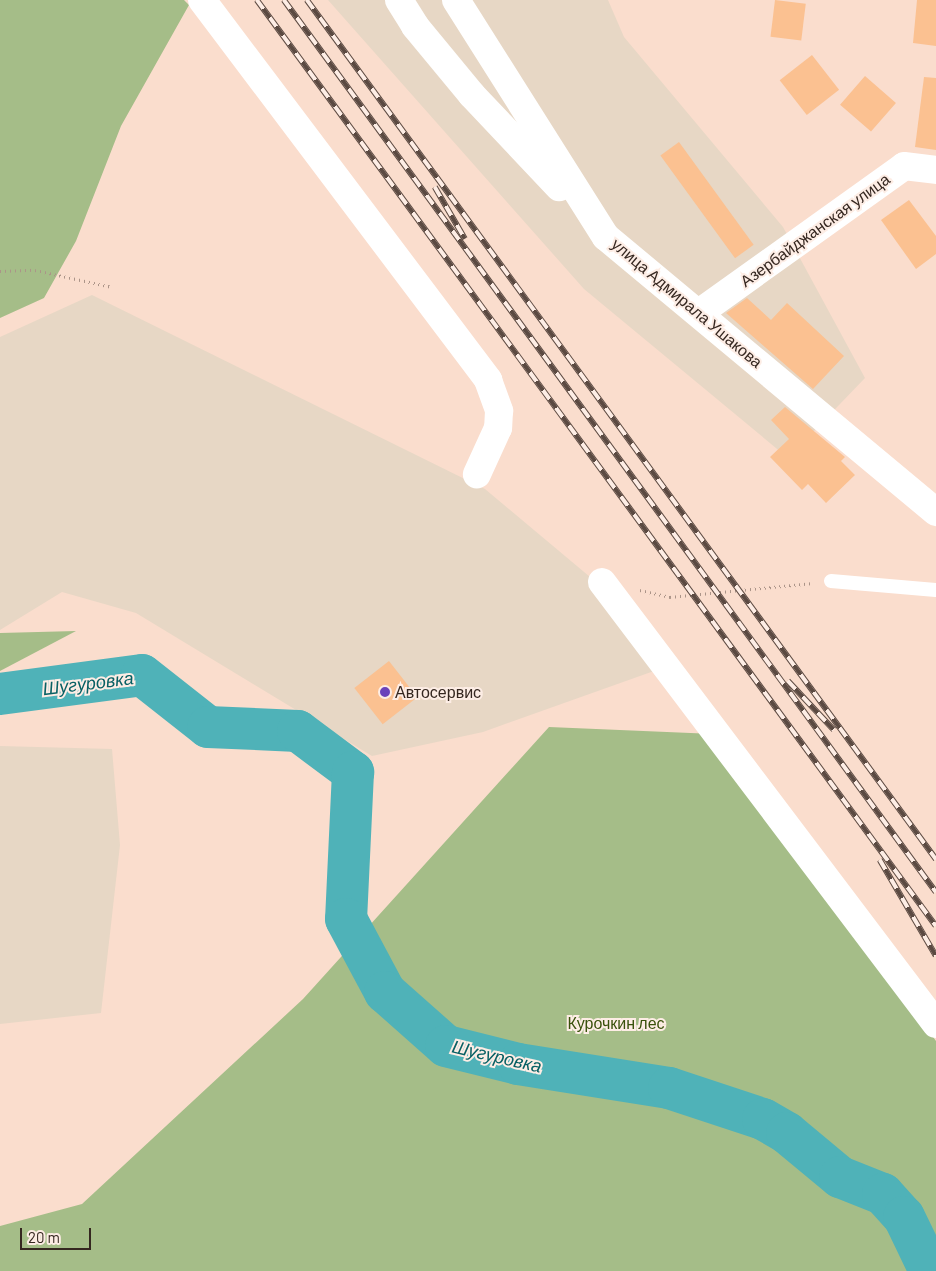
<!DOCTYPE html>
<html>
<head>
<meta charset="utf-8">
<style>
	body { margin:0 }
	#map { position:relative; width:936px; height:1271px; overflow:hidden; background:#faddcd; font-family:Barlow,sans-serif }
	div>[style] { position:absolute }
	.industrial>* { inset:0; background:#e7d7c5 }
	.green>* { inset:0; background:#a5bd88 }
	.river>* { height:42px; margin:-21px; padding:0 21px; transform-origin:21px; border-radius:21px; background:#4fb2b8 }
	.building>* { inset:0; background:#fbc191; transform-origin:0 0 }
	.path>* { height:3px; margin-top:-1.5px; transform-origin:0; background:repeating-linear-gradient(90deg,#ab9488 0 1px,transparent 0 5px) }
	.lane>* { height:14px; margin:-7px; padding:0 7px; transform-origin:7px; border-radius:7px; background:#fff }
	.street>* { height:28px; margin:-14px; padding:0 14px; transform-origin:14px; border-radius:14px; background:#fff }
	.rail>* { height:5.5px; margin-top:-2.75px; transform-origin:0; background:repeating-linear-gradient(90deg,#fdede5 0 11px,#5b4a42 0 22px); box-sizing:border-box; border-block:1px solid #5b4a42 }
	.dots>* { width:14px; height:14px; translate:-50% -50%; box-sizing:border-box; border:2px solid #fdede5; border-radius:50% }
	span { translate:-50% -50%; white-space:nowrap; text-align:center; line-height:1.15; -webkit-text-stroke:4px #fdede5; paint-order:stroke }
	.street-label { font-size:16px; color:#352720 }
	.poi-label { font-size:16px; color:#352720 }
	.left { translate:0 -50%; text-align:left }
	.park-label { font-size:16px; color:#39510b }
	.water-label { font-size:18px; color:#086064; font-style:italic }
	.scale { position:absolute; left:20px; top:1228px; width:71px; height:22px; box-sizing:border-box; border:2px solid #352720; border-top:0; padding-left:6px; font-size:15px; line-height:18px; white-space:nowrap; color:#352720; -webkit-text-stroke:4px #fdede5; paint-order:stroke }
</style>
</head>
<body>
<div id="map">
	<div class="industrial">
		<i style="clip-path:polygon(328px 0,608px 0,624px 37px,783px 227px,865px 378px,788px 458px,584px 289px)"></i>
		<i style="clip-path:polygon(92px 295px,485px 489px,602px 587px,654px 671px,483px 732px,372px 756px,136px 613px,62px 592px,0 630px,0 337px)"></i>
		<i style="clip-path:polygon(0 746px,112px 749px,120px 845px,101px 1013px,0 1024px)"></i>
	</div>
	<div class="green">
		<i style="clip-path:polygon(0 0,184px 0,189px 5px,121px 126px,76px 241px,44px 298px,0 318px)"></i>
		<i style="clip-path:polygon(76px 631px,0 671px,0 633px)"></i>
		<i style="clip-path:polygon(549px 727px,714px 734px,936px 1041px,936px 1271px,0 1271px,0 1226px,82px 1204px,303px 999px)"></i>
	</div>
	<div class="river">
		<i style="left:0;top:694px;width:143px;rotate:-7.6deg"></i>
		<i style="left:142px;top:675px;width:84px;rotate:38.2deg"></i>
		<i style="left:208px;top:727px;width:90px;rotate:2.5deg"></i>
		<i style="left:298px;top:731px;width:69px;rotate:36.7deg"></i>
		<i style="left:353px;top:772px;width:147px;rotate:92.7deg"></i>
		<i style="left:346px;top:919px;width:83px;rotate:61.9deg"></i>
		<i style="left:385px;top:992px;width:81px;rotate:41.5deg"></i>
		<i style="left:446px;top:1046px;width:74px;rotate:14deg"></i>
		<i style="left:518px;top:1064px;width:153px;rotate:9deg"></i>
		<i style="left:669px;top:1088px;width:99px;rotate:18.3deg"></i>
		<i style="left:763px;top:1119px;width:28px;rotate:30deg"></i>
		<i style="left:787px;top:1133px;width:69px;rotate:39.7deg"></i>
		<i style="left:840px;top:1177px;width:46px;rotate:21.6deg"></i>
		<i style="left:883px;top:1194px;width:31px;rotate:48deg"></i>
		<i style="left:904px;top:1217px;width:60px;rotate:64.3deg"></i>
	</div>
	<div class="building">
		<i style="left:775px;top:0;width:31px;height:37px;rotate:7deg"></i>
		<i style="clip-path:polygon(917px 0,936px 0,936px 46px,913px 43px)"></i>
		<i style="left:812px;top:55px;width:44px;height:41px;rotate:52deg"></i>
		<i style="left:865px;top:76px;width:41px;height:38px;rotate:41deg"></i>
		<i style="clip-path:polygon(924px 77px,936px 78px,936px 150px,915px 147px)"></i>
		<i style="left:679px;top:142px;width:127px;height:23px;rotate:54deg"></i>
		<i style="clip-path:polygon(909px 200px,936px 236px,936px 254px,916px 269px,881px 220px)"></i>
		<i style="clip-path:polygon(747px 298px,771px 320px,787px 303px,844px 356px,813px 389px,726px 313px)"></i>
		<i style="clip-path:polygon(785px 407px,845px 457px,841px 461px,855px 475px,826px 503px,808px 484px,802px 490px,770px 457px,789px 439px,771px 420px)"></i>
		<i style="left:389px;top:661px;width:46px;height:44px;rotate:52deg"></i>
	</div>
	<div class="path">
		<i style="left:0;top:271px;width:35px;rotate:-2deg"></i>
		<i style="left:35px;top:270px;width:79px;rotate:12.4deg"></i>
		<i style="left:640px;top:590px;width:31px;rotate:13deg"></i>
		<i style="left:670px;top:597px;width:144px;rotate:-5.6deg"></i>
	</div>
	<div class="lane">
		<i style="left:831px;top:581px;width:105px;rotate:4.9deg"></i>
	</div>
	<div class="street">
		<i style="left:202px;top:0;width:476px;rotate:53deg"></i>
		<i style="left:488px;top:380px;width:33px;rotate:70deg"></i>
		<i style="left:499px;top:411px;width:17px;rotate:93deg"></i>
		<i style="left:498px;top:428px;width:51px;rotate:114.5deg"></i>
		<i style="left:399px;top:0;width:31px;rotate:58deg"></i>
		<i style="left:415px;top:26px;width:89px;rotate:50.4deg"></i>
		<i style="left:472px;top:95px;width:127px;rotate:46.6deg"></i>
		<i style="left:456px;top:0;width:280px;rotate:57.7deg"></i>
		<i style="left:606px;top:237px;width:430px;rotate:39.8deg"></i>
		<i style="left:699px;top:313px;width:252px;rotate:-35.6deg"></i>
		<i style="left:904px;top:166px;width:32px;rotate:7deg"></i>
		<i style="left:602px;top:582px;width:554px;rotate:52.92deg"></i>
	</div>
	<div class="rail">
		<i style="left:257px;top:0;width:1148px;rotate:53.75deg"></i>
		<i style="left:284px;top:0;width:1105px;rotate:53.84deg"></i>
		<i style="left:307px;top:0;width:1065px;rotate:53.79deg"></i>
		<i style="left:435px;top:187px;width:60px;rotate:60deg"></i>
		<i style="left:788px;top:681px;width:67px;rotate:46.8deg"></i>
		<i style="left:880px;top:860px;width:111px;rotate:59.7deg"></i>
	</div>
	<div class="dots">
		<i style="left:385px;top:692px;background:#6b42ba"></i>
	</div>
	<div class="street-label">
		<span style="left:815px;top:230px;rotate:-36deg">Азербайджанская улица</span>
		<span style="left:687px;top:303px;rotate:40deg">улица Адмирала Ушакова</span>
	</div>
	<div class="poi-label">
		<span class="left" style="left:395px;top:692px">Автосервис</span>
	</div>
	<div class="park-label">
		<span style="left:616px;top:1023px">Курочкин лес</span>
	</div>
	<div class="water-label">
		<span style="left:88px;top:683px;rotate:-7deg">Шугуровка</span>
		<span style="left:497px;top:1056px;rotate:13deg">Шугуровка</span>
	</div>
	<div class="scale">20 m</div>
</div>
</body>
</html>
